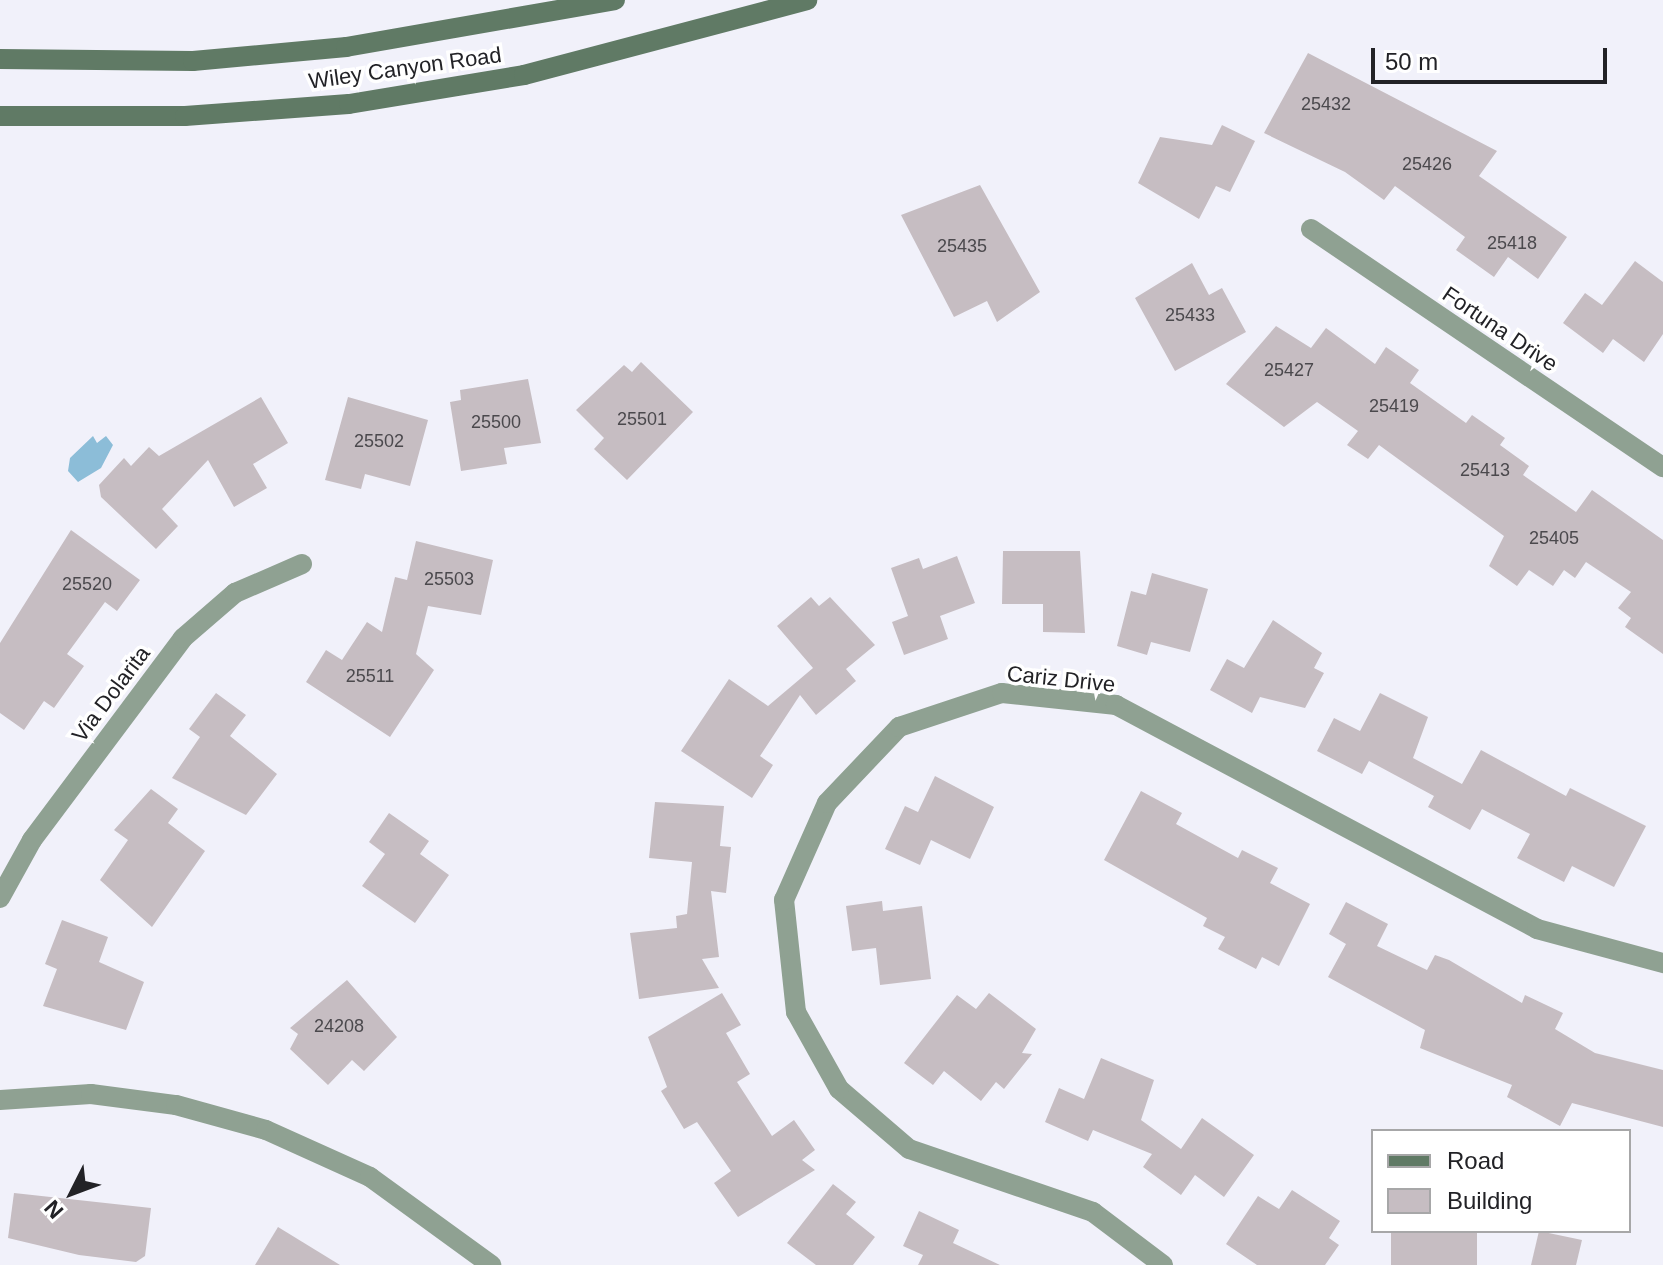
<!DOCTYPE html>
<html>
<head>
<meta charset="utf-8">
<style>
	body { margin:0 }
	#map { position:relative; width:1663px; height:1265px; overflow:hidden; background:#f1f1fa; font-family:Helvetica,sans-serif }
	div>[style] { position:absolute }
	.water>* { inset:0; background:#8cbdd8 }
	.building>* { inset:0; background:#c6bdc2; transform-origin:0 0 }
	.minor>* { height:20px; margin:-10px; padding:0 10px; transform-origin:10px; border-radius:10px; background:#8fa192 }
	.secondary>* { height:20px; margin:-10px; padding:0 10px; transform-origin:10px; border-radius:10px; background:#607a65 }
	span { translate:-50% -50%; white-space:nowrap; text-align:center; line-height:1.15; -webkit-text-stroke:7px #fff; paint-order:stroke }
	.number-label { font-size:18px; color:#4b494d }
	.number-label span { -webkit-text-stroke-width:0 }
	.street-label { font-size:22px; color:#222226 }
	.legend { position:absolute; left:1371px; top:1129px; width:260px; height:104px; box-sizing:border-box; background:#fff; border:2px solid #a7a7a8; margin:0; padding:10px 14px; list-style:none; font-size:24px; color:#222226 }
	.legend li { display:flex; align-items:center; gap:16px; height:40px }
	.legend b { width:40px; border:2px solid #a7a7a8 }
	.north { position:absolute; left:32px; top:1153px; width:80px; height:80px; -webkit-text-stroke:6px #fff; paint-order:stroke; rotate:228deg; font-size:22px; font-weight:700; line-height:32px; text-align:center; color:#222226 }
	.north::after { content:''; display:block; margin:auto; width:28px; height:36px; background:#222226; clip-path:polygon(50% 0,100% 100%,50% 72%,0 100%) }
	.scale { position:absolute; left:1371px; top:48px; width:236px; height:36px; box-sizing:border-box; border:4px solid #222226; border-top:0; padding-left:10px; font-size:24px; line-height:28px; white-space:nowrap; color:#222226; -webkit-text-stroke:6px #fff; paint-order:stroke }
</style>
</head>
<body>
<div id="map">
	<div class="water">
		<i style="clip-path:polygon(93px 436px,97px 443px,106px 436px,113px 445px,101px 468px,78px 482px,68px 471px,70px 458px)"></i>
	</div>
	<div class="building">
		<i style="clip-path:polygon(1308px 53px,1497px 151px,1479px 176px,1567px 237px,1538px 279px,1508px 257px,1494px 277px,1456px 250px,1465px 237px,1395px 186px,1384px 200px,1345px 172px,1264px 133px)"></i>
		<i style="clip-path:polygon(1222px 125px,1255px 141px,1230px 192px,1216px 186px,1199px 219px,1138px 183px,1160px 137px,1212px 145px)"></i>
		<i style="clip-path:polygon(980px 185px,1040px 292px,997px 322px,987px 301px,954px 317px,901px 215px)"></i>
		<i style="clip-path:polygon(1635px 261px,1663px 282px,1663px 334px,1644px 362px,1613px 339px,1603px 353px,1563px 323px,1585px 293px,1602px 305px)"></i>
		<i style="clip-path:polygon(1192px 263px,1209px 295px,1222px 288px,1246px 332px,1175px 371px,1135px 298px)"></i>
		<i style="clip-path:polygon(1276px 326px,1311px 348px,1326px 328px,1375px 364px,1386px 347px,1419px 370px,1410px 383px,1466px 423px,1472px 415px,1505px 438px,1500px 445px,1529px 466px,1523px 475px,1576px 512px,1592px 490px,1663px 540px,1663px 654px,1625px 627px,1631px 618px,1618px 608px,1631px 592px,1586px 562px,1575px 578px,1564px 570px,1553px 586px,1529px 570px,1517px 586px,1489px 566px,1504px 536px,1379px 445px,1368px 459px,1347px 445px,1358px 431px,1317px 402px,1284px 427px,1226px 384px)"></i>
		<i style="clip-path:polygon(641px 362px,693px 412px,627px 480px,594px 449px,604px 438px,576px 410px,624px 365px,632px 372px)"></i>
		<i style="clip-path:polygon(528px 379px,541px 443px,504px 448px,507px 464px,461px 471px,450px 402px,461px 400px,460px 390px)"></i>
		<i style="clip-path:polygon(261px 397px,288px 443px,253px 464px,267px 488px,234px 507px,208px 460px,162px 509px,178px 526px,156px 549px,101px 497px,99px 485px,124px 458px,131px 466px,149px 447px,159px 456px)"></i>
		<i style="clip-path:polygon(348px 397px,428px 420px,410px 486px,365px 474px,361px 489px,325px 480px)"></i>
		<i style="clip-path:polygon(71px 530px,140px 580px,117px 611px,105px 602px,67px 654px,84px 666px,54px 708px,44px 701px,24px 730px,0 713px,0 643px)"></i>
		<i style="clip-path:polygon(416px 541px,493px 560px,481px 615px,428px 606px,416px 654px,434px 670px,390px 737px,306px 682px,326px 650px,342px 660px,367px 622px,382px 632px,395px 577px,407px 580px)"></i>
		<i style="clip-path:polygon(1003px 551px,1080px 551px,1085px 633px,1043px 632px,1043px 604px,1002px 604px)"></i>
		<i style="clip-path:polygon(957px 556px,975px 603px,940px 616px,948px 639px,904px 655px,892px 622px,908px 616px,891px 568px,919px 558px,923px 569px)"></i>
		<i style="clip-path:polygon(1152px 573px,1208px 589px,1190px 652px,1151px 642px,1147px 655px,1117px 646px,1131px 591px,1146px 595px)"></i>
		<i style="clip-path:polygon(811px 597px,819px 606px,830px 597px,875px 645px,846px 669px,856px 681px,816px 715px,800px 695px,760px 756px,773px 765px,752px 798px,681px 751px,729px 679px,768px 706px,813px 668px,777px 626px)"></i>
		<i style="clip-path:polygon(1273px 620px,1322px 653px,1314px 668px,1324px 673px,1305px 708px,1260px 697px,1252px 713px,1210px 690px,1227px 659px,1244px 668px)"></i>
		<i style="clip-path:polygon(216px 693px,246px 715px,230px 736px,277px 774px,246px 815px,172px 778px,200px 737px,189px 729px)"></i>
		<i style="clip-path:polygon(1380px 693px,1428px 717px,1413px 758px,1462px 784px,1481px 750px,1566px 796px,1570px 788px,1646px 826px,1614px 887px,1572px 866px,1564px 882px,1517px 858px,1530px 834px,1482px 809px,1470px 830px,1428px 807px,1434px 796px,1369px 761px,1362px 774px,1317px 751px,1334px 718px,1360px 731px)"></i>
		<i style="clip-path:polygon(935px 776px,994px 807px,970px 859px,931px 840px,920px 865px,885px 849px,905px 806px,918px 812px)"></i>
		<i style="clip-path:polygon(151px 789px,178px 809px,168px 823px,205px 851px,152px 927px,100px 880px,128px 840px,114px 830px)"></i>
		<i style="clip-path:polygon(1141px 791px,1182px 813px,1176px 824px,1238px 858px,1242px 850px,1278px 868px,1270px 883px,1310px 904px,1279px 966px,1262px 957px,1256px 969px,1218px 949px,1225px 937px,1203px 926px,1207px 918px,1104px 860px)"></i>
		<i style="clip-path:polygon(655px 802px,724px 806px,720px 846px,731px 847px,726px 893px,711px 891px,719px 957px,702px 959px,719px 988px,639px 999px,630px 933px,677px 928px,676px 916px,687px 914px,692px 862px,649px 858px)"></i>
		<i style="clip-path:polygon(389px 813px,429px 841px,420px 854px,449px 875px,415px 923px,362px 886px,385px 854px,369px 842px)"></i>
		<i style="clip-path:polygon(882px 901px,883px 911px,922px 906px,931px 979px,880px 985px,876px 948px,852px 951px,846px 906px)"></i>
		<i style="clip-path:polygon(1346px 902px,1388px 924px,1377px 946px,1427px 970px,1435px 955px,1449px 960px,1522px 1003px,1525px 995px,1563px 1013px,1555px 1029px,1595px 1053px,1663px 1070px,1663px 1127px,1572px 1103px,1560px 1126px,1507px 1097px,1512px 1085px,1420px 1048px,1425px 1030px,1328px 977px,1346px 944px,1329px 934px)"></i>
		<i style="clip-path:polygon(62px 920px,108px 937px,99px 962px,144px 982px,126px 1030px,43px 1006px,57px 969px,45px 964px)"></i>
		<i style="clip-path:polygon(347px 980px,397px 1037px,364px 1071px,352px 1060px,328px 1085px,290px 1049px,298px 1034px,290px 1028px)"></i>
		<i style="clip-path:polygon(722px 993px,741px 1025px,726px 1033px,750px 1074px,737px 1082px,772px 1136px,794px 1120px,815px 1150px,802px 1160px,815px 1170px,738px 1217px,714px 1183px,731px 1171px,697px 1122px,684px 1129px,661px 1091px,667px 1087px,648px 1037px)"></i>
		<i style="clip-path:polygon(989px 993px,1036px 1029px,1022px 1053px,1032px 1054px,1004px 1089px,996px 1082px,981px 1101px,944px 1071px,933px 1085px,904px 1063px,957px 995px,976px 1009px)"></i>
		<i style="clip-path:polygon(1101px 1058px,1154px 1080px,1141px 1120px,1181px 1149px,1202px 1118px,1254px 1155px,1224px 1197px,1195px 1175px,1181px 1195px,1143px 1167px,1152px 1154px,1093px 1130px,1088px 1141px,1045px 1122px,1059px 1088px,1084px 1099px)"></i>
		<i style="clip-path:polygon(833px 1184px,856px 1202px,846px 1214px,875px 1237px,853px 1265px,816px 1265px,787px 1243px)"></i>
		<i style="clip-path:polygon(1292px 1190px,1340px 1221px,1329px 1238px,1339px 1245px,1325px 1265px,1257px 1265px,1226px 1244px,1258px 1196px,1279px 1209px)"></i>
		<i style="clip-path:polygon(14px 1193px,151px 1208px,145px 1256px,136px 1262px,79px 1255px,8px 1238px)"></i>
		<i style="clip-path:polygon(919px 1211px,959px 1230px,953px 1243px,1000px 1265px,918px 1265px,923px 1255px,903px 1246px)"></i>
		<i style="clip-path:polygon(278px 1227px,340px 1265px,255px 1265px)"></i>
		<i style="left:1391px;top:1231px;width:86px;height:35px"></i>
		<i style="clip-path:polygon(1539px 1231px,1582px 1240px,1576px 1265px,1531px 1265px)"></i>
	</div>
	<div class="minor">
		<i style="left:1311px;top:229px;width:425px;rotate:34.1deg"></i>
		<i style="left:0;top:898px;width:66px;rotate:-61.1deg"></i>
		<i style="left:32px;top:840px;width:252px;rotate:-53.2deg"></i>
		<i style="left:183px;top:638px;width:69px;rotate:-40.9deg"></i>
		<i style="left:235px;top:593px;width:73px;rotate:-23.4deg"></i>
		<i style="left:0;top:1100px;width:91px;rotate:-3.8deg"></i>
		<i style="left:91px;top:1094px;width:86px;rotate:7.4deg"></i>
		<i style="left:176px;top:1105px;width:93px;rotate:15.5deg"></i>
		<i style="left:266px;top:1130px;width:114px;rotate:24.3deg"></i>
		<i style="left:370px;top:1177px;width:150px;rotate:36deg"></i>
		<i style="left:1163px;top:1265px;width:88px;rotate:-142.9deg"></i>
		<i style="left:1093px;top:1212px;width:194px;rotate:-161.1deg"></i>
		<i style="left:909px;top:1149px;width:92px;rotate:-139.4deg"></i>
		<i style="left:839px;top:1089px;width:88px;rotate:-119.2deg"></i>
		<i style="left:796px;top:1012px;width:113px;rotate:-96.1deg"></i>
		<i style="left:784px;top:900px;width:106px;rotate:-66.1deg"></i>
		<i style="left:827px;top:803px;width:105px;rotate:-46.5deg"></i>
		<i style="left:899px;top:727px;width:108px;rotate:-18.3deg"></i>
		<i style="left:1002px;top:693px;width:115px;rotate:6deg"></i>
		<i style="left:1116px;top:705px;width:477px;rotate:28deg"></i>
		<i style="left:1537px;top:929px;width:131px;rotate:15.1deg"></i>
	</div>
	<div class="secondary">
		<i style="left:0;top:59px;width:193px;rotate:0.6deg"></i>
		<i style="left:193px;top:61px;width:154px;rotate:-5.2deg"></i>
		<i style="left:346px;top:47px;width:273px;rotate:-9.9deg"></i>
		<i style="left:0;top:116px;width:185px"></i>
		<i style="left:185px;top:116px;width:164px;rotate:-4.2deg"></i>
		<i style="left:349px;top:104px;width:177px;rotate:-9.4deg"></i>
		<i style="left:524px;top:75px;width:293px;rotate:-14.8deg"></i>
	</div>
	<div class="number-label">
		<span style="left:1326px;top:104px">25432</span>
		<span style="left:1427px;top:164px">25426</span>
		<span style="left:1512px;top:243px">25418</span>
		<span style="left:962px;top:246px">25435</span>
		<span style="left:1190px;top:315px">25433</span>
		<span style="left:1289px;top:370px">25427</span>
		<span style="left:1394px;top:406px">25419</span>
		<span style="left:642px;top:419px">25501</span>
		<span style="left:496px;top:422px">25500</span>
		<span style="left:379px;top:441px">25502</span>
		<span style="left:1485px;top:470px">25413</span>
		<span style="left:1554px;top:538px">25405</span>
		<span style="left:449px;top:579px">25503</span>
		<span style="left:87px;top:584px">25520</span>
		<span style="left:370px;top:676px">25511</span>
		<span style="left:339px;top:1026px">24208</span>
	</div>
	<div class="street-label">
		<span style="left:405px;top:68px;rotate:-8deg">Wiley Canyon Road</span>
		<span style="left:1500px;top:329px;rotate:34deg">Fortuna Drive</span>
		<span style="left:1061px;top:679px;rotate:6deg">Cariz Drive</span>
		<span style="left:111px;top:694px;rotate:-53deg">Via Dolarita</span>
	</div>
	<ul class="legend">
	<li><b style="height:10px;background:#607a65"></b>Road</li>
	<li><b style="height:22px;background:#c6bdc2"></b>Building</li>
	</ul>
	<div class="north">N</div>
	<div class="scale">50 m</div>
</div>
</body>
</html>
